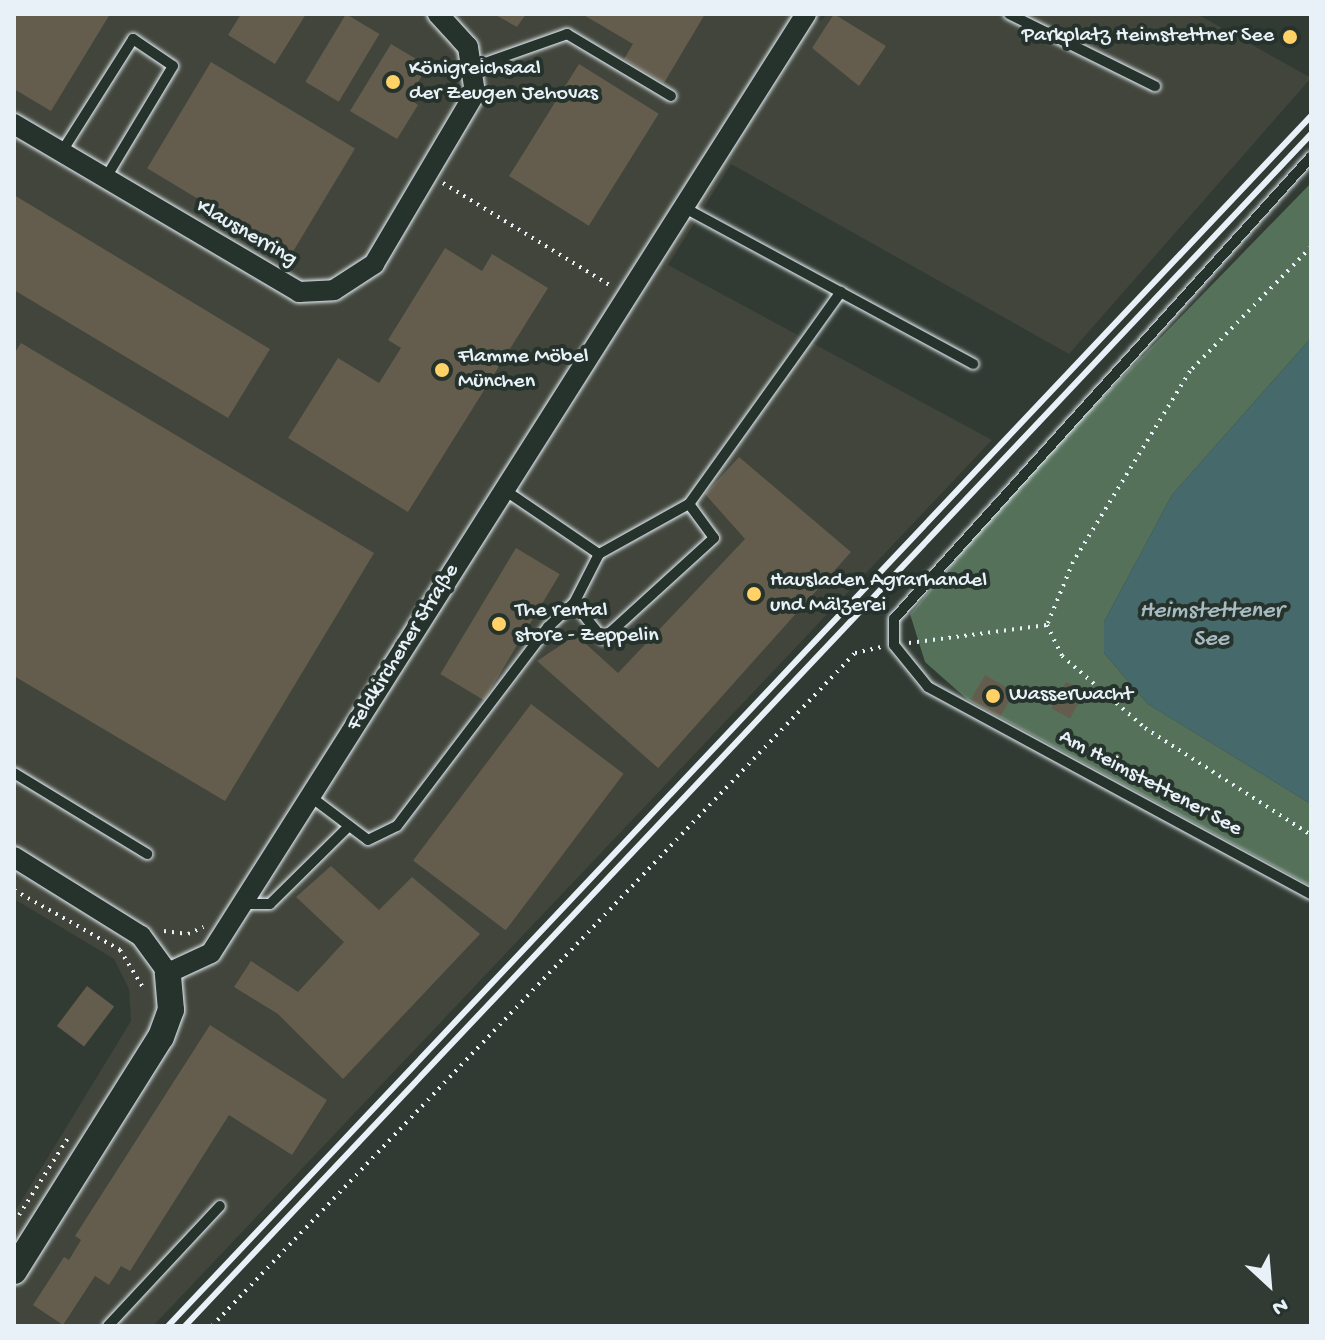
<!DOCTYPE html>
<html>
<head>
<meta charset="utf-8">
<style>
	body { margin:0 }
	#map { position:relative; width:1325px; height:1340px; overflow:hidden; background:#323b33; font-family:"Gochi Hand",sans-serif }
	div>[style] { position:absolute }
	.built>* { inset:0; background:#41453b }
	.green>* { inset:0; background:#557159 }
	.water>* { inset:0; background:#466a6b }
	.building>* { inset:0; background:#645d4d; transform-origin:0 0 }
	.path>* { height:4px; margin-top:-2px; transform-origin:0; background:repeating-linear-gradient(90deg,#e8f1f8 0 2px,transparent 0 8px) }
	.roads { filter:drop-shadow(0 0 2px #e8f1f8) drop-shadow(0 0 2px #e8f1f8) }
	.service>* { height:10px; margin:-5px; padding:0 5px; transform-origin:5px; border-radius:5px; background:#26332d }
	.minor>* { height:20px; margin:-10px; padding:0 10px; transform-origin:10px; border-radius:10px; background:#26332d }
	.tertiary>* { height:26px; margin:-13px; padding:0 13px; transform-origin:13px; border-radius:13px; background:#26332d }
	.rail>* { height:6px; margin:-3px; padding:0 3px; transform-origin:3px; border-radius:3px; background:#e8f1f8 }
	.dots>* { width:22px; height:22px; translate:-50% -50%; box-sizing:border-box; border:4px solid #26332d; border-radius:50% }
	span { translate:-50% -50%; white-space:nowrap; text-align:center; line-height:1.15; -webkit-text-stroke:8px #26332d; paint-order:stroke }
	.poi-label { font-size:22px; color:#e8f1f8 }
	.right { translate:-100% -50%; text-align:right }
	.left { translate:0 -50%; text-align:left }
	.street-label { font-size:22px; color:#e8f1f8 }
	.water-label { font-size:24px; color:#a7bbc0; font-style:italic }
	.frame { position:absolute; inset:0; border:16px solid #e8f1f8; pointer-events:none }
	.north { position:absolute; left:1229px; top:1244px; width:80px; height:80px; -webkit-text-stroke:6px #26332d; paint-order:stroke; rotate:154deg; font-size:22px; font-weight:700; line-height:32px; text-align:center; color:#e8f1f8 }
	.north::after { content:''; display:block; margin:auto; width:28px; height:36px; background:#e8f1f8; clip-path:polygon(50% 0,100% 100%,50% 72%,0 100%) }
</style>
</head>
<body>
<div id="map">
	<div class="built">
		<i style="clip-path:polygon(14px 14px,802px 14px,821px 21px,827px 14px,1197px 14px,1311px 78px,1069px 354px,731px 164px,668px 265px,992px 440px,153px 1326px,14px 1326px,14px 1213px,131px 1021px,129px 989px,114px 959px,14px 899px)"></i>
	</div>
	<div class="green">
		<i style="clip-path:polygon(1311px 183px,1311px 338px,1172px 495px,1104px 622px,1104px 653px,1148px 704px,1311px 804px,1311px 886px,968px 700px,925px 662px,910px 614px,1025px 477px)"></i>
	</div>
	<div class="water">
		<i style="clip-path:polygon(1311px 338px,1311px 804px,1148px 704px,1104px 653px,1104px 622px,1172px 495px)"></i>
	</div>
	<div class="building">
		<i style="clip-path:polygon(14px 14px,110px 14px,51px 111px,14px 89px)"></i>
		<i style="clip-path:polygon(241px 14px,306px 14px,275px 64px,228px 35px)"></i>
		<i style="left:346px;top:14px;width:39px;height:79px;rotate:31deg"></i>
		<i style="clip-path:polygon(494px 14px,526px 14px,517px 27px)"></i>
		<i style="clip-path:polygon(582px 14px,705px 14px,664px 83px,624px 59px,633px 44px)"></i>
		<i style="clip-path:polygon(834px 14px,886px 46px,859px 86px,812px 48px)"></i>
		<i style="clip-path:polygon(391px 44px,428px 66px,408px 98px,418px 105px,397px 139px,350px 111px)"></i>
		<i style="left:211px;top:62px;width:168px;height:124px;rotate:31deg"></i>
		<i style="left:579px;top:64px;width:94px;height:132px;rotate:32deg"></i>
		<i style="clip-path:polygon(14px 195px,270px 349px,228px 418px,14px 290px)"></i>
		<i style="clip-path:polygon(445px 248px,482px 271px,492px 254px,548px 288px,408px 512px,288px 438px,338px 358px,379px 383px,401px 348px,388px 340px)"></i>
		<i style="clip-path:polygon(21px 343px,374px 553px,225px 801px,14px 676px,14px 354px)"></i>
		<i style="clip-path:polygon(739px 457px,851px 552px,658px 768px,537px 661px,576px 635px,618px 673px,745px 539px,705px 494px)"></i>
		<i style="left:516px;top:548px;width:51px;height:147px;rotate:31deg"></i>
		<i style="left:985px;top:675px;width:34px;height:29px;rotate:30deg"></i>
		<i style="left:1066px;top:682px;width:21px;height:30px;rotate:29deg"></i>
		<i style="left:531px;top:704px;width:116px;height:196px;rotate:37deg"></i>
		<i style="clip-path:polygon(331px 866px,379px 910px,412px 877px,480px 934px,343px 1079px,278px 1014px,234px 987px,251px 961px,298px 992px,344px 942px,296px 897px)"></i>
		<i style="left:87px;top:986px;width:34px;height:50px;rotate:37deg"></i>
		<i style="clip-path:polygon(210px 1025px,327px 1100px,292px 1155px,229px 1115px,130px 1271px,121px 1266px,109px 1285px,95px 1276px,63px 1325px,33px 1305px,64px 1257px,69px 1260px,81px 1240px,75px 1236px)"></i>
	</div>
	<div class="path">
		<i style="left:443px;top:183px;width:199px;rotate:31.5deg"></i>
		<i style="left:1311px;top:247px;width:173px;rotate:134.3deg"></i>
		<i style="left:1190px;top:371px;width:224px;rotate:121.5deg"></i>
		<i style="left:1073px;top:562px;width:68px;rotate:112.4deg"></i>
		<i style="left:1047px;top:625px;width:34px;rotate:64deg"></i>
		<i style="left:1062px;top:656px;width:110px;rotate:40.9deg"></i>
		<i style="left:1145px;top:728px;width:197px;rotate:32.8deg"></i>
		<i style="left:909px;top:643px;width:139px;rotate:-7.4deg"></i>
		<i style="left:14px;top:890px;width:122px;rotate:29.5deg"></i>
		<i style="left:120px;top:950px;width:46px;rotate:58.4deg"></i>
		<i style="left:164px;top:931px;width:24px;rotate:7deg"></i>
		<i style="left:188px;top:934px;width:17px;rotate:-25deg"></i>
		<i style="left:19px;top:1215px;width:95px;rotate:-57.5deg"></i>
		<i style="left:212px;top:1326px;width:931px;rotate:-46.31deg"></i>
		<i style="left:855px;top:653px;width:27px;rotate:-13deg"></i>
	</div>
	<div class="roads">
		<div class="service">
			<i style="left:1009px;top:14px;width:163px;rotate:26.3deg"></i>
			<i style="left:474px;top:67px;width:99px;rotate:-19.5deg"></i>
			<i style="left:567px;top:34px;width:121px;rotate:30.8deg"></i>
			<i style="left:61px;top:153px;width:135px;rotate:-57.7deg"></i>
			<i style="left:133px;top:39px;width:48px;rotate:34deg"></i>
			<i style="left:173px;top:66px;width:132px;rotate:121deg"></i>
			<i style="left:1311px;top:157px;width:622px;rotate:132.07deg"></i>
			<i style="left:894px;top:619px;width:26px;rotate:90deg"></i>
			<i style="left:894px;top:645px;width:54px;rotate:51deg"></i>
			<i style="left:928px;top:687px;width:435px;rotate:28.4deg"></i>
			<i style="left:683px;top:207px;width:330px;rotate:28.4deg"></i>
			<i style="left:503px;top:489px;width:116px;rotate:34.1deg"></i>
			<i style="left:599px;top:554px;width:103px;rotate:-29.1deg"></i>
			<i style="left:689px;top:504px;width:42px;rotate:53.7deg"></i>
			<i style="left:714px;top:538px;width:150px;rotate:137.7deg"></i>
			<i style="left:603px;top:639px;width:46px;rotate:-128.9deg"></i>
			<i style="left:574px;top:603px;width:55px;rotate:-63deg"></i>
			<i style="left:689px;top:504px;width:261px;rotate:-54.4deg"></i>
			<i style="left:14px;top:773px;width:156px;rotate:31.3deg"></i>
			<i style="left:311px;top:797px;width:71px;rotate:37deg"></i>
			<i style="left:368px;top:840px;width:32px;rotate:-26deg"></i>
			<i style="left:397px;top:826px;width:250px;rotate:-52.8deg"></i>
			<i style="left:548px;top:627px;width:35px;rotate:-43deg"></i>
			<i style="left:245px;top:904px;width:25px"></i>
			<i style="left:270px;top:904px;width:111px;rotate:-44.6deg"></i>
			<i style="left:108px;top:1326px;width:164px;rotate:-47deg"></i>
		</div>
		<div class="minor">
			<i style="left:14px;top:124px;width:331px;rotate:30.5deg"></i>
			<i style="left:299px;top:292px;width:35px;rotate:-3deg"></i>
			<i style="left:334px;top:290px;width:48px;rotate:-33deg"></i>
			<i style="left:374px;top:264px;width:199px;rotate:-59.4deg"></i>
			<i style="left:475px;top:93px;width:47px;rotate:-98.7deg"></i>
			<i style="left:468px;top:47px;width:45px;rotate:-132.3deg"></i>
			<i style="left:14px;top:857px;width:150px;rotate:31.9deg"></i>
			<i style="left:141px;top:936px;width:46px;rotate:53.9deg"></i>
			<i style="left:168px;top:973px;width:47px;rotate:-24.9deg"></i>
			<i style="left:211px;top:953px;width:1112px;rotate:-57.64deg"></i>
		</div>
		<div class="tertiary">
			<i style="left:14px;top:1271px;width:276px;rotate:-57.9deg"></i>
			<i style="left:161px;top:1037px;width:29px;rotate:-70deg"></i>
			<i style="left:171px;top:1010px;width:37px;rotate:-95deg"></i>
		</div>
	</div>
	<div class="rail">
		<i style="left:168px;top:1326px;width:1664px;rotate:-46.63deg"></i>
		<i style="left:185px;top:1326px;width:1640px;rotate:-46.63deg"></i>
	</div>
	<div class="dots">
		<i style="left:1290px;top:37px;background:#ffd166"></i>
		<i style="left:393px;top:82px;background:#ffd166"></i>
		<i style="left:442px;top:370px;background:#ffd166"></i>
		<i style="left:754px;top:594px;background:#ffd166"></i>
		<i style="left:499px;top:624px;background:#ffd166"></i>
		<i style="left:993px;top:696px;background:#ffd166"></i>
	</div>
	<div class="poi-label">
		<span class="right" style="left:1274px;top:37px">Parkplatz Heimstettner See</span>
		<span class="left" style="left:409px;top:82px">Königreichsaal<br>der Zeugen Jehovas</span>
		<span class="left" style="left:458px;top:370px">Flamme Möbel<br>München</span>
		<span class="left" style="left:770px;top:594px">Hausladen Agrarhandel<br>und Mälzerei</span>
		<span class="left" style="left:515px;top:624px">The rental<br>store - Zeppelin</span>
		<span class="left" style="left:1009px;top:696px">Wasserwacht</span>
	</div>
	<div class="street-label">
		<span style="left:246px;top:234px;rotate:30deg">Klausnerring</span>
		<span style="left:404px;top:648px;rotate:-58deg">Feldkirchener Straße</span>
		<span style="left:1150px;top:784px;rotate:28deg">Am Heimstettener See</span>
	</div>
	<div class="water-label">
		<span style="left:1211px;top:626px">Heimstettener<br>See</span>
	</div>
	<div class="frame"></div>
	<div class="north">N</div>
</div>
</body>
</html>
